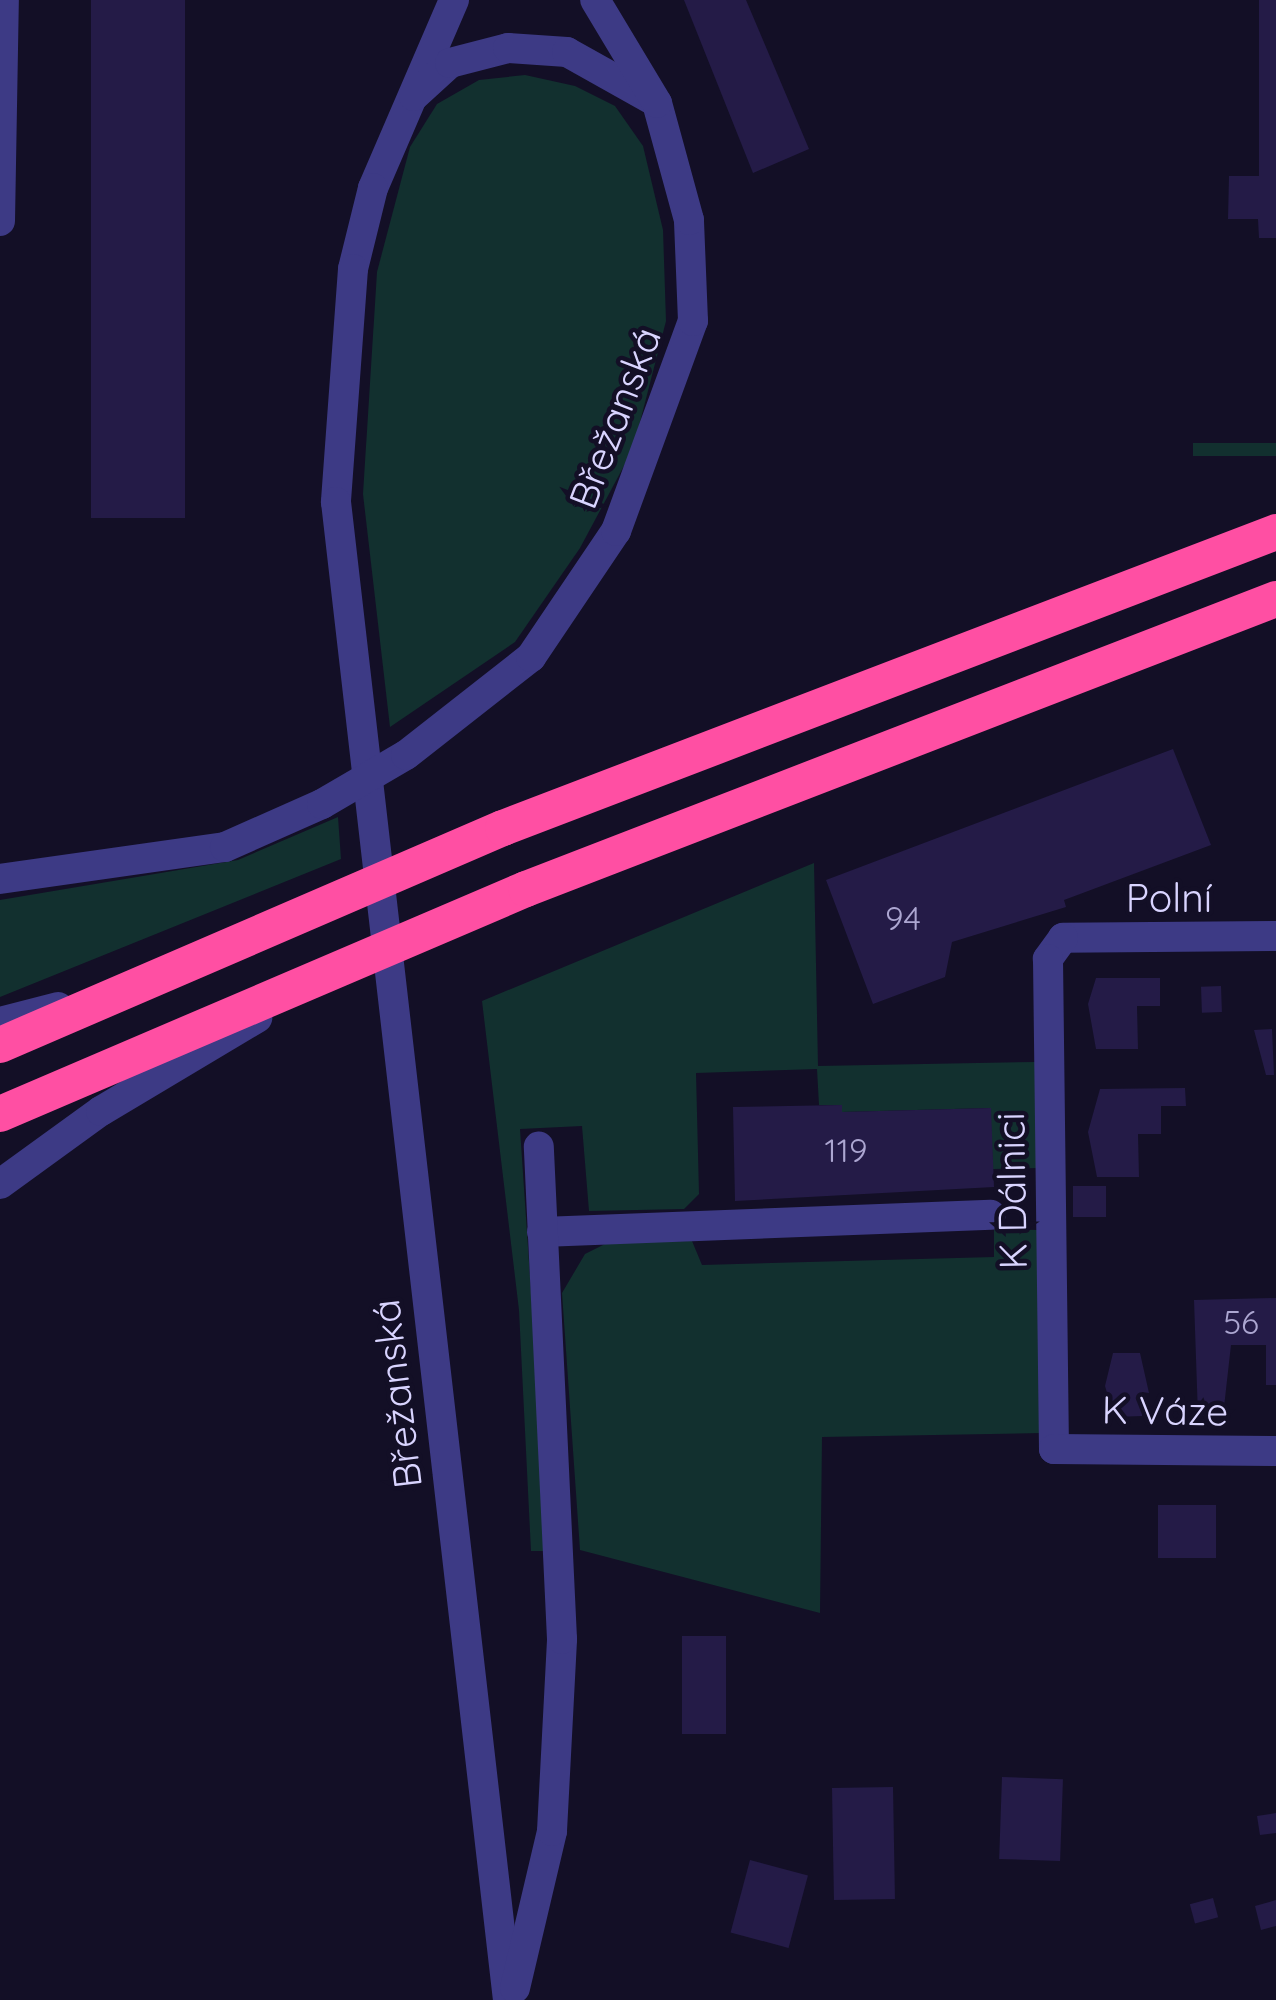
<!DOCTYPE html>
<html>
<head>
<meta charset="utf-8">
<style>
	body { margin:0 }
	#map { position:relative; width:1276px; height:2000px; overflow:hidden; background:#130f26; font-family:Quicksand,sans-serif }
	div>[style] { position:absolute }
	.green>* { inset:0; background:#12302f; transform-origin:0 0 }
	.building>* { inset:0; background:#241b47; transform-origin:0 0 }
	.minor>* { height:30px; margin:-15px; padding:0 15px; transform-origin:15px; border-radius:15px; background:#3d3a85 }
	.highway>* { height:36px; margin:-18px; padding:0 18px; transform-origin:18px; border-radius:18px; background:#ff4fa3 }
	span { translate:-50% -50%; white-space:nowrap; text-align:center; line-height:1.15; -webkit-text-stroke:9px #130f26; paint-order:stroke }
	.number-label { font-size:33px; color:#aca6d1 }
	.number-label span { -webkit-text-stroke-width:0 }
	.street-label { font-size:39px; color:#d9d4ff }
</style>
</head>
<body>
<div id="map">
	<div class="green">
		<i style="clip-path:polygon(525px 75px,575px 86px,615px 106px,643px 146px,663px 230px,666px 321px,633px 449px,580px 548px,515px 642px,390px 727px,363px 494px,377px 272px,410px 147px,437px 104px,479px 80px)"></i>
		<i style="left:1276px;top:443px;width:13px;height:83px;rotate:90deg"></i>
		<i style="clip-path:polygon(338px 817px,341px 859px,0 997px,0 900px,238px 860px)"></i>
		<i style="clip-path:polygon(814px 863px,818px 1066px,1036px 1062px,1038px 1168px,993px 1169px,990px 1108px,842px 1112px,841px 1105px,819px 1105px,817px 1069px,696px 1073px,699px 1194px,684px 1209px,589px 1211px,582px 1126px,520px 1129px,548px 1543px,546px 1551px,531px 1551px,519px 1310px,482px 1001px)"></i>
		<i style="clip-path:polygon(994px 1229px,1039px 1230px,1043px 1433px,822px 1437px,820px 1613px,580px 1550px,562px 1293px,585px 1254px,607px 1243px,692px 1241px,702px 1265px,994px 1257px)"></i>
	</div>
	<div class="building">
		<i style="left:91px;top:0;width:94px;height:518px"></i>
		<i style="clip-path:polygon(684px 0,746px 0,809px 149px,753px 173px)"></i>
		<i style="clip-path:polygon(1259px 0,1276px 0,1276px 238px,1259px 238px,1258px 219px,1228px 219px,1229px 176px,1259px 176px)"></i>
		<i style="clip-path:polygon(1173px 749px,1211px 845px,1064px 900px,1066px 907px,952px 942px,945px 977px,873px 1004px,826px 880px)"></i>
		<i style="clip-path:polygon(1096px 978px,1160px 978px,1160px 1006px,1137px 1006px,1138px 1049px,1096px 1049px,1088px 1004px)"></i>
		<i style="left:1221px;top:986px;width:26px;height:20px;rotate:88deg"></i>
		<i style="clip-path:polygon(1272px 1029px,1274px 1075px,1266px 1075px,1254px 1030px)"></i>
		<i style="clip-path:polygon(1185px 1088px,1186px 1106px,1161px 1106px,1161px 1134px,1138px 1134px,1139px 1177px,1097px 1177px,1088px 1132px,1100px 1089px)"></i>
		<i style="clip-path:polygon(842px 1105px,842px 1112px,991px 1108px,994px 1187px,735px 1201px,733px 1107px)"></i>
		<i style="left:1073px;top:1186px;width:33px;height:31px"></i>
		<i style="clip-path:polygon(1276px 1298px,1276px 1385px,1266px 1385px,1266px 1345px,1231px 1345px,1223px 1416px,1198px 1416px,1194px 1300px)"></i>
		<i style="clip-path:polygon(1113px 1353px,1140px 1353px,1149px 1393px,1142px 1392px,1142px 1416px,1114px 1417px,1105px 1386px)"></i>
		<i style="left:1158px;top:1505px;width:58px;height:53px"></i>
		<i style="left:682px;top:1636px;width:44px;height:98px"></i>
		<i style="left:1002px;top:1777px;width:61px;height:82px;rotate:2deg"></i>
		<i style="left:893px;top:1787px;width:112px;height:61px;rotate:89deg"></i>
		<i style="clip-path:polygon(1276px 1813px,1276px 1833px,1260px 1835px,1257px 1816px)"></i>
		<i style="left:750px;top:1860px;width:60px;height:75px;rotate:15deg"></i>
		<i style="left:1213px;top:1898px;width:20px;height:24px;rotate:75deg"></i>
		<i style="clip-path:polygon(1276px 1900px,1276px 1926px,1261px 1930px,1255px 1906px)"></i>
	</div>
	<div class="minor">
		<i style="left:454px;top:0;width:205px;rotate:113.3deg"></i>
		<i style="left:373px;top:188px;width:83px;rotate:103.9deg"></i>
		<i style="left:353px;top:269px;width:234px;rotate:94.2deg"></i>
		<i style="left:336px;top:502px;width:1508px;rotate:83.45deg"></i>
		<i style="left:414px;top:96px;width:49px;rotate:-42.5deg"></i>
		<i style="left:450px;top:63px;width:60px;rotate:-14.5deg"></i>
		<i style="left:508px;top:48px;width:59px;rotate:3.9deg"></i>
		<i style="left:567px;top:52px;width:96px;rotate:29.2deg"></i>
		<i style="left:0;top:221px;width:221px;rotate:-89deg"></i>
		<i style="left:0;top:879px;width:227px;rotate:-8.1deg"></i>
		<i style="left:225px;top:847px;width:106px;rotate:-23.9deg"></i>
		<i style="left:322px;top:804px;width:97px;rotate:-30.3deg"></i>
		<i style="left:406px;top:755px;width:159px;rotate:-38.1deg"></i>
		<i style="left:531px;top:657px;width:152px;rotate:-56deg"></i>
		<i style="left:616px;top:531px;width:224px;rotate:-69.9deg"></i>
		<i style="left:693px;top:321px;width:101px;rotate:-92.3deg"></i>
		<i style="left:689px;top:220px;width:121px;rotate:-105.3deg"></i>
		<i style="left:657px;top:103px;width:120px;rotate:-121deg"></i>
		<i style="left:1276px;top:936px;width:213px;rotate:179.5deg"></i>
		<i style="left:1063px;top:938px;width:26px;rotate:126deg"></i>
		<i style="left:1048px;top:959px;width:490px;rotate:89.3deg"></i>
		<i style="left:1054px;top:1449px;width:222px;rotate:0.5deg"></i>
		<i style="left:0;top:1022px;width:60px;rotate:-14.5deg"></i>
		<i style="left:0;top:1184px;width:125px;rotate:-35.9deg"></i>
		<i style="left:101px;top:1111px;width:182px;rotate:-30.8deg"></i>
		<i style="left:542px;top:1232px;width:449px;rotate:-2.2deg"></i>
		<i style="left:515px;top:1988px;width:161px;rotate:-76.7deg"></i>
		<i style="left:552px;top:1831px;width:192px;rotate:-87deg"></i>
		<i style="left:562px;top:1639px;width:493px;rotate:-92.7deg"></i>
	</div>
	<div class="highway">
		<i style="left:0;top:1045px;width:548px;rotate:-23.34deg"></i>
		<i style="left:503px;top:828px;width:828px;rotate:-20.95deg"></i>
		<i style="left:0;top:1114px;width:572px;rotate:-23.16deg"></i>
		<i style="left:526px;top:889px;width:804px;rotate:-21.14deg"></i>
	</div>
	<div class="number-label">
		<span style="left:903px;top:918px">94</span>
		<span style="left:846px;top:1150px">119</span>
		<span style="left:1241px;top:1322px">56</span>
	</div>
	<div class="street-label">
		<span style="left:615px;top:418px;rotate:-69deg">Břežanská</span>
		<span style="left:1169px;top:898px">Polní</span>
		<span style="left:1012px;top:1191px;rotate:-91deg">K Dálnici</span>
		<span style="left:397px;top:1394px;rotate:-97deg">Břežanská</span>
		<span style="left:1165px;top:1411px;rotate:1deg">K Váze</span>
	</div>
</div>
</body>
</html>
